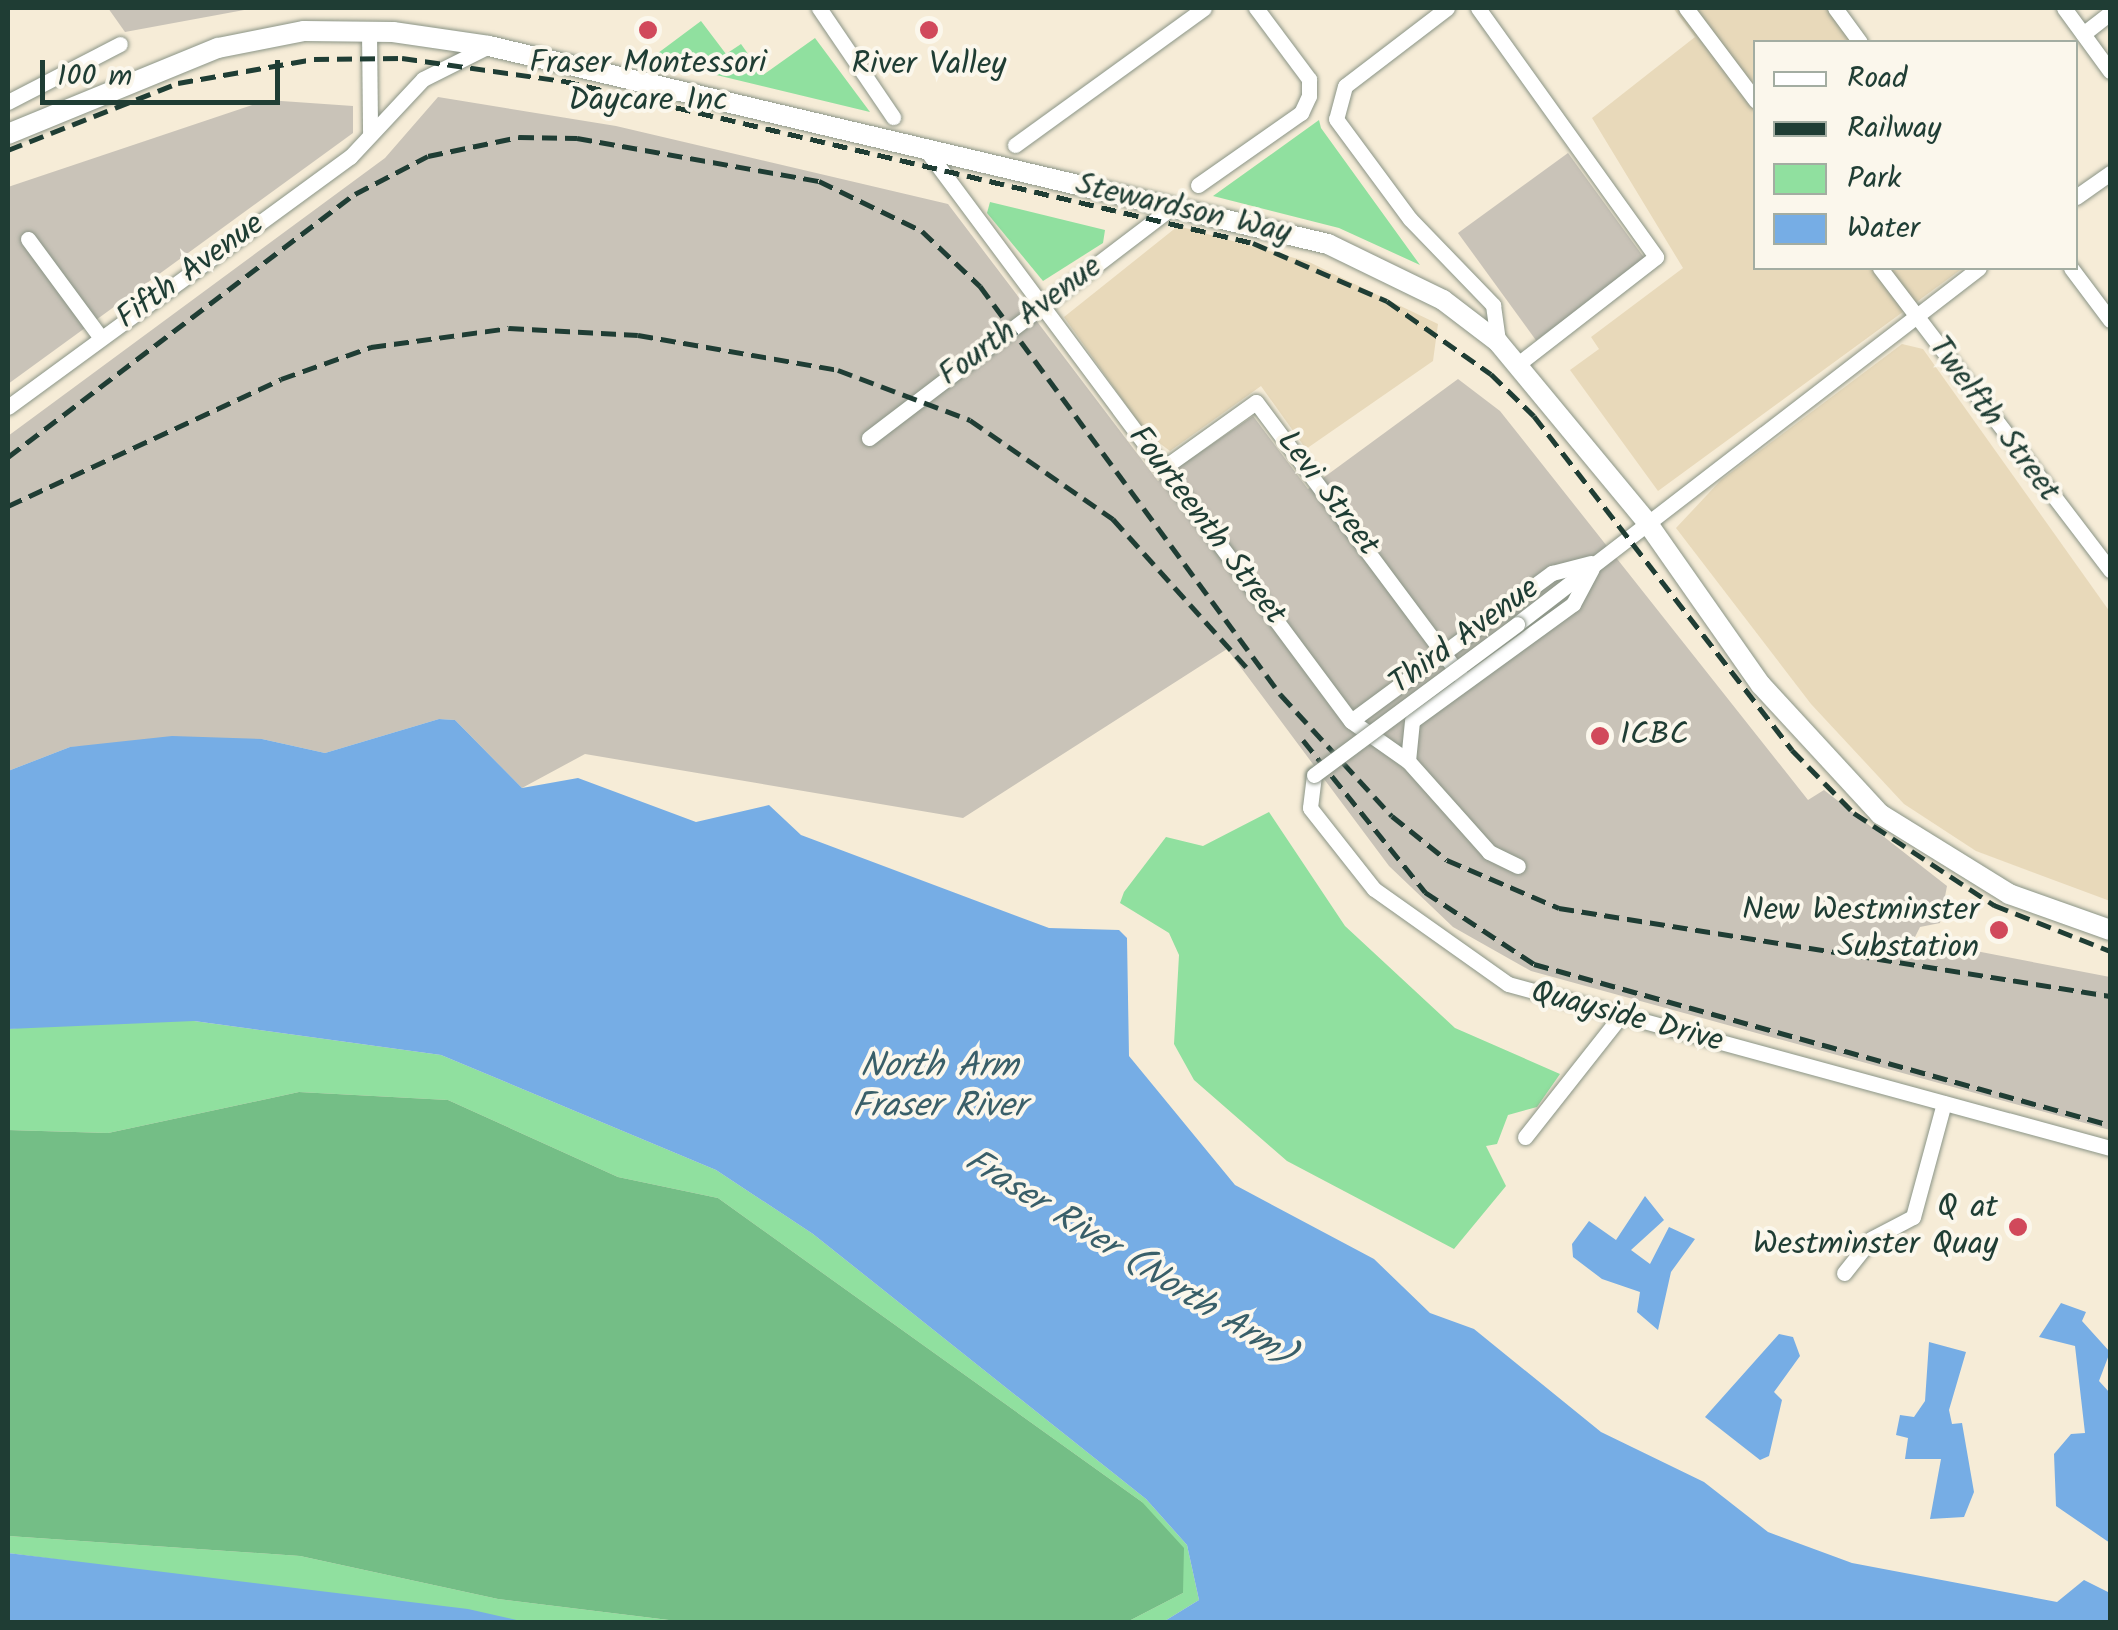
<!DOCTYPE html>
<html>
<head>
<meta charset="utf-8">
<style>
	body { margin:0 }
	#map { position:relative; width:2118px; height:1630px; overflow:hidden; background:#f6ecd7; font-family:Kalam,sans-serif }
	div>[style] { position:absolute }
	.built>* { inset:0; background:#e8d9ba }
	.industrial>* { inset:0; background:#c9c3b8; transform-origin:0 0 }
	.green>* { inset:0; background:#90e09f }
	.forest>* { inset:0; background:#74be86 }
	.water>* { inset:0; background:#76ade5 }
	.roads { filter:drop-shadow(0 0 2px #8a9486) drop-shadow(0 0 2px #8a9486) }
	.minor>* { height:15px; margin:-7.5px; padding:0 7.5px; transform-origin:7.5px; border-radius:7.5px; background:#fff }
	.major>* { height:20px; margin:-10px; padding:0 10px; transform-origin:10px; border-radius:10px; background:#fff }
	.rail>* { height:5px; margin-top:-2.5px; transform-origin:0; background:repeating-linear-gradient(90deg,#1f3d34 0 15px,transparent 0 23px) }
	.bridges { filter:drop-shadow(0 0 2px #8a9486) drop-shadow(0 0 2px #8a9486) }
	.minor-bridge>* { height:15px; margin:-7.5px; padding:0 7.5px; transform-origin:7.5px; border-radius:7.5px; background:#fff }
	.dots>* { width:28px; height:28px; translate:-50% -50%; box-sizing:border-box; border:5px solid #fbf7ec; border-radius:50% }
	span { translate:-50% -50%; white-space:nowrap; text-align:center; line-height:1.15; -webkit-text-stroke:8px #fbf7ec; paint-order:stroke }
	.poi-label { font-size:32px; color:#1f3d34 }
	.left { translate:0 -50%; text-align:left }
	.right { translate:-100% -50%; text-align:right }
	.street-label { font-size:32px; color:#1f3d34 }
	.water-label { font-size:35px; color:#395f69; font-style:italic }
	.frame { position:absolute; inset:0; border:10px solid #1f3d34; pointer-events:none }
	.legend { position:absolute; left:1753px; top:40px; width:325px; height:230px; box-sizing:border-box; background:#fbf7ec; border:2px solid #a3ada2; margin:0; padding:12px 18px; list-style:none; font-size:30px; color:#1f3d34 }
	.legend li { display:flex; align-items:center; gap:20px; height:50px }
	.legend b { width:50px; border:2px solid #a3ada2 }
	.scale { position:absolute; left:40px; top:60px; width:240px; height:45px; box-sizing:border-box; border:5px solid #1f3d34; border-top:0; padding-left:12px; font-size:30px; line-height:35px; white-space:nowrap; color:#1f3d34; -webkit-text-stroke:8px #fbf7ec; paint-order:stroke }
</style>
</head>
<body>
<div id="map">
	<div class="built">
		<i style="clip-path:polygon(1673px 8px,1834px 8px,1861px 42px,1756px 42px,1756px 268px,1963px 268px,1658px 491px,1570px 370px,1599px 349px,1591px 337px,1683px 268px,1592px 118px,1695px 37px)"></i>
		<i style="clip-path:polygon(1178px 226px,1309px 262px,1438px 324px,1433px 361px,1306px 449px,1261px 386px,1170px 451px,1146px 433px,1064px 317px)"></i>
		<i style="clip-path:polygon(1902px 344px,1923px 349px,2110px 612px,2110px 901px,1976px 851px,1904px 804px,1811px 704px,1676px 528px,1721px 480px)"></i>
	</div>
	<div class="industrial">
		<i style="clip-path:polygon(108px 8px,255px 8px,125px 32px)"></i>
		<i style="clip-path:polygon(438px 97px,616px 126px,948px 204px,1158px 481px,1253px 416px,1308px 489px,1458px 379px,1500px 411px,1808px 800px,1824px 790px,1947px 886px,1940px 923px,1920px 927px,1914px 939px,2110px 977px,2110px 1130px,1531px 971px,1453px 927px,1389px 866px,1227px 649px,963px 818px,585px 754px,522px 788px,455px 720px,439px 719px,325px 753px,262px 739px,70px 747px,8px 771px,8px 436px,385px 158px)"></i>
		<i style="clip-path:polygon(267px 100px,353px 106px,353px 133px,8px 384px,8px 187px)"></i>
		<i style="left:1568px;top:153px;width:133px;height:136px;rotate:54deg"></i>
	</div>
	<div class="green">
		<i style="clip-path:polygon(701px 21px,726px 54px,741px 44px,763px 75px,815px 38px,870px 112px,650px 59px)"></i>
		<i style="clip-path:polygon(1319px 120px,1321px 128px,1420px 265px,1339px 228px,1213px 196px)"></i>
		<i style="clip-path:polygon(990px 202px,1105px 230px,1103px 243px,1043px 281px,987px 213px)"></i>
		<i style="clip-path:polygon(1269px 812px,1345px 926px,1455px 1028px,1560px 1074px,1537px 1107px,1508px 1115px,1497px 1144px,1486px 1146px,1506px 1186px,1454px 1249px,1287px 1161px,1194px 1080px,1174px 1044px,1179px 955px,1169px 933px,1120px 903px,1124px 892px,1166px 837px,1203px 846px)"></i>
		<i style="clip-path:polygon(81px 1021px,194px 1021px,441px 1055px,716px 1170px,813px 1234px,1146px 1499px,1187px 1545px,1199px 1600px,1163px 1622px,1127px 1622px,1183px 1593px,1142px 1502px,718px 1198px,618px 1177px,448px 1100px,299px 1092px,108px 1133px,8px 1130px,8px 1029px)"></i>
		<i style="clip-path:polygon(8px 1536px,300px 1556px,498px 1599px,685px 1622px,525px 1622px,8px 1553px)"></i>
	</div>
	<div class="forest">
		<i style="clip-path:polygon(299px 1092px,448px 1100px,618px 1177px,718px 1198px,1142px 1502px,1184px 1548px,1183px 1593px,1127px 1622px,685px 1622px,498px 1599px,300px 1556px,8px 1536px,8px 1130px,108px 1133px)"></i>
	</div>
	<div class="water">
		<i style="clip-path:polygon(439px 719px,455px 720px,522px 788px,578px 778px,696px 822px,769px 805px,801px 835px,1049px 928px,1119px 930px,1127px 938px,1129px 1056px,1235px 1185px,1374px 1259px,1430px 1313px,1474px 1329px,1601px 1432px,1704px 1482px,1768px 1532px,1852px 1563px,2057px 1602px,2084px 1580px,2110px 1593px,2110px 1622px,1163px 1622px,1199px 1600px,1187px 1545px,1146px 1499px,813px 1234px,716px 1170px,441px 1055px,194px 1021px,8px 1029px,8px 771px,70px 747px,172px 736px,262px 739px,325px 753px)"></i>
		<i style="clip-path:polygon(1645px 1196px,1664px 1220px,1631px 1250px,1650px 1264px,1669px 1227px,1695px 1239px,1671px 1272px,1658px 1330px,1637px 1312px,1640px 1292px,1602px 1279px,1573px 1257px,1572px 1244px,1589px 1221px,1616px 1240px)"></i>
		<i style="clip-path:polygon(2061px 1303px,2086px 1312px,2082px 1321px,2110px 1352px,2099px 1381px,2110px 1393px,2110px 1543px,2056px 1506px,2054px 1454px,2071px 1434px,2085px 1433px,2075px 1346px,2039px 1337px)"></i>
		<i style="clip-path:polygon(1779px 1334px,1793px 1337px,1800px 1356px,1774px 1392px,1782px 1400px,1769px 1456px,1760px 1460px,1705px 1417px)"></i>
		<i style="clip-path:polygon(1929px 1342px,1966px 1352px,1949px 1410px,1952px 1424px,1962px 1423px,1974px 1492px,1964px 1517px,1930px 1519px,1941px 1459px,1905px 1459px,1908px 1438px,1896px 1435px,1900px 1415px,1914px 1417px,1925px 1401px)"></i>
		<i style="clip-path:polygon(8px 1553px,468px 1609px,525px 1622px,8px 1622px)"></i>
	</div>
	<div class="roads">
		<div class="minor">
			<i style="left:819px;top:8px;width:132px;rotate:55.8deg"></i>
			<i style="left:1447px;top:8px;width:128px;rotate:142.6deg"></i>
			<i style="left:1345px;top:86px;width:34px;rotate:105deg"></i>
			<i style="left:1336px;top:119px;width:124px;rotate:53.5deg"></i>
			<i style="left:1410px;top:219px;width:120px;rotate:46deg"></i>
			<i style="left:1493px;top:305px;width:37px;rotate:82deg"></i>
			<i style="left:1478px;top:8px;width:306px;rotate:54.4deg"></i>
			<i style="left:1656px;top:257px;width:175px;rotate:142.2deg"></i>
			<i style="left:1686px;top:8px;width:116px;rotate:53deg"></i>
			<i style="left:1835px;top:8px;width:42px;rotate:53.7deg"></i>
			<i style="left:2064px;top:8px;width:78px;rotate:53.9deg"></i>
			<i style="left:369px;top:31px;width:102px;rotate:89.4deg"></i>
			<i style="left:2083px;top:34px;width:34px;rotate:-38deg"></i>
			<i style="left:8px;top:102px;width:126px;rotate:-27.4deg"></i>
			<i style="left:1015px;top:145px;width:233px;rotate:-35.9deg"></i>
			<i style="left:927px;top:151px;width:710px;rotate:53.36deg"></i>
			<i style="left:1351px;top:721px;width:70px;rotate:35.1deg"></i>
			<i style="left:1408px;top:761px;width:122px;rotate:48.3deg"></i>
			<i style="left:1489px;top:852px;width:32px;rotate:26deg"></i>
			<i style="left:1198px;top:185px;width:126px;rotate:-35deg"></i>
			<i style="left:1301px;top:113px;width:19px;rotate:-65deg"></i>
			<i style="left:1309px;top:96px;width:17px;rotate:-90deg"></i>
			<i style="left:1309px;top:79px;width:89px;rotate:-126.7deg"></i>
			<i style="left:2076px;top:197px;width:42px;rotate:-35.2deg"></i>
			<i style="left:28px;top:239px;width:123px;rotate:53.6deg"></i>
			<i style="left:1880px;top:268px;width:380px;rotate:52.7deg"></i>
			<i style="left:2071px;top:268px;width:65px;rotate:53.1deg"></i>
			<i style="left:8px;top:407px;width:424px;rotate:-36.2deg"></i>
			<i style="left:350px;top:157px;width:107px;rotate:-46.9deg"></i>
			<i style="left:423px;top:79px;width:74px;rotate:-26.6deg"></i>
			<i style="left:869px;top:438px;width:381px;rotate:-37.3deg"></i>
			<i style="left:1162px;top:469px;width:115px;rotate:-35.5deg"></i>
			<i style="left:1256px;top:402px;width:349px;rotate:53.3deg"></i>
			<i style="left:1517px;top:624px;width:583px;rotate:-37.62deg"></i>
			<i style="left:1351px;top:721px;width:250px;rotate:-36.4deg"></i>
			<i style="left:1552px;top:573px;width:40px;rotate:-14.4deg"></i>
			<i style="left:1408px;top:761px;width:40px;rotate:-84.3deg"></i>
			<i style="left:1412px;top:721px;width:199px;rotate:-36deg"></i>
			<i style="left:1573px;top:604px;width:40px;rotate:-62deg"></i>
			<i style="left:1314px;top:775px;width:33px;rotate:97deg"></i>
			<i style="left:1310px;top:808px;width:103px;rotate:51.7deg"></i>
			<i style="left:1374px;top:889px;width:164px;rotate:35.3deg"></i>
			<i style="left:1508px;top:984px;width:624px;rotate:15.24deg"></i>
			<i style="left:1525px;top:1137px;width:152px;rotate:-51.7deg"></i>
			<i style="left:1844px;top:1273px;width:43px;rotate:-51.5deg"></i>
			<i style="left:1871px;top:1239px;width:47px;rotate:-27.6deg"></i>
			<i style="left:1913px;top:1217px;width:118px;rotate:-74.8deg"></i>
		</div>
		<div class="major">
			<i style="left:8px;top:134px;width:227px;rotate:-22.3deg"></i>
			<i style="left:218px;top:48px;width:88px;rotate:-11.2deg"></i>
			<i style="left:304px;top:31px;width:89px;rotate:0.6deg"></i>
			<i style="left:393px;top:32px;width:97px;rotate:8.3deg"></i>
			<i style="left:489px;top:46px;width:862px;rotate:13.28deg"></i>
			<i style="left:1328px;top:244px;width:128px;rotate:26deg"></i>
			<i style="left:1443px;top:300px;width:69px;rotate:37.4deg"></i>
			<i style="left:1498px;top:342px;width:232px;rotate:50.4deg"></i>
			<i style="left:1646px;top:521px;width:200px;rotate:55deg"></i>
			<i style="left:1761px;top:685px;width:176px;rotate:47.3deg"></i>
			<i style="left:1880px;top:814px;width:152px;rotate:31.8deg"></i>
			<i style="left:2009px;top:894px;width:107px;rotate:19.6deg"></i>
		</div>
	</div>
	<div class="rail">
		<i style="left:8px;top:150px;width:183px;rotate:-21.5deg"></i>
		<i style="left:178px;top:83px;width:138px;rotate:-10deg"></i>
		<i style="left:314px;top:59px;width:88px;rotate:-0.7deg"></i>
		<i style="left:402px;top:58px;width:164px;rotate:8.1deg"></i>
		<i style="left:564px;top:81px;width:708px;rotate:13.23deg"></i>
		<i style="left:1253px;top:243px;width:146px;rotate:23.4deg"></i>
		<i style="left:1387px;top:301px;width:127px;rotate:35.1deg"></i>
		<i style="left:1491px;top:374px;width:60px;rotate:44.3deg"></i>
		<i style="left:1534px;top:416px;width:422px;rotate:52.3deg"></i>
		<i style="left:1792px;top:750px;width:88px;rotate:45.5deg"></i>
		<i style="left:1854px;top:813px;width:168px;rotate:33.3deg"></i>
		<i style="left:1994px;top:905px;width:125px;rotate:21.6deg"></i>
		<i style="left:8px;top:457px;width:435px;rotate:-37.2deg"></i>
		<i style="left:355px;top:194px;width:82px;rotate:-27.5deg"></i>
		<i style="left:428px;top:156px;width:93px;rotate:-11.8deg"></i>
		<i style="left:519px;top:137px;width:58px;rotate:1deg"></i>
		<i style="left:577px;top:138px;width:246px;rotate:10.1deg"></i>
		<i style="left:819px;top:181px;width:114px;rotate:25.9deg"></i>
		<i style="left:922px;top:231px;width:80px;rotate:43.5deg"></i>
		<i style="left:980px;top:286px;width:508px;rotate:53.65deg"></i>
		<i style="left:1281px;top:695px;width:164px;rotate:47.5deg"></i>
		<i style="left:1392px;top:816px;width:70px;rotate:38.7deg"></i>
		<i style="left:1447px;top:860px;width:122px;rotate:23.2deg"></i>
		<i style="left:1559px;top:908px;width:558px;rotate:9.07deg"></i>
		<i style="left:8px;top:506px;width:301px;rotate:-24.9deg"></i>
		<i style="left:281px;top:379px;width:96px;rotate:-19.6deg"></i>
		<i style="left:371px;top:347px;width:139px;rotate:-7.8deg"></i>
		<i style="left:509px;top:328px;width:129px;rotate:3.1deg"></i>
		<i style="left:638px;top:335px;width:203px;rotate:9.9deg"></i>
		<i style="left:838px;top:370px;width:141px;rotate:20.7deg"></i>
		<i style="left:970px;top:420px;width:174px;rotate:34.7deg"></i>
		<i style="left:1113px;top:519px;width:202px;rotate:48deg"></i>
		<i style="left:1303px;top:740px;width:195px;rotate:51.2deg"></i>
		<i style="left:1425px;top:892px;width:131px;rotate:33.4deg"></i>
		<i style="left:1534px;top:964px;width:598px;rotate:15.62deg"></i>
	</div>
	<div class="bridges">
		<div class="minor-bridge">
			<i style="left:1314px;top:775px;width:253px;rotate:-36.6deg"></i>
		</div>
	</div>
	<div class="dots">
		<i style="left:648px;top:30px;background:#d1495b"></i>
		<i style="left:929px;top:30px;background:#d1495b"></i>
		<i style="left:1600px;top:736px;background:#d1495b"></i>
		<i style="left:1999px;top:930px;background:#d1495b"></i>
		<i style="left:2018px;top:1227px;background:#d1495b"></i>
	</div>
	<div class="poi-label">
		<span style="left:648px;top:83px">Fraser Montessori<br>Daycare Inc</span>
		<span style="left:929px;top:65px">River Valley</span>
		<span class="left" style="left:1620px;top:736px">ICBC</span>
		<span class="right" style="left:1979px;top:930px">New Westminster<br>Substation</span>
		<span class="right" style="left:1998px;top:1227px">Q at<br>Westminster Quay</span>
	</div>
	<div class="street-label">
		<span style="left:1183px;top:210px;rotate:13deg">Stewardson Way</span>
		<span style="left:191px;top:272px;rotate:-36deg">Fifth Avenue</span>
		<span style="left:1021px;top:322px;rotate:-37deg">Fourth Avenue</span>
		<span style="left:1993px;top:420px;rotate:53deg">Twelfth Street</span>
		<span style="left:1327px;top:494px;rotate:53deg">Levi Street</span>
		<span style="left:1206px;top:526px;rotate:53deg">Fourteenth Street</span>
		<span style="left:1465px;top:637px;rotate:-36deg">Third Avenue</span>
		<span style="left:1627px;top:1018px;rotate:15deg">Quayside Drive</span>
	</div>
	<div class="water-label">
		<span style="left:939px;top:1087px">North Arm<br>Fraser River</span>
		<span style="left:1129px;top:1259px;rotate:32deg">Fraser River (North Arm)</span>
	</div>
	<div class="frame"></div>
	<ul class="legend">
	<li><b style="height:12px;background:#fff"></b>Road</li>
	<li><b style="height:12px;background:#1f3d34"></b>Railway</li>
	<li><b style="height:28px;background:#90e09f"></b>Park</li>
	<li><b style="height:28px;background:#76ade5"></b>Water</li>
	</ul>
	<div class="scale">100 m</div>
</div>
</body>
</html>
